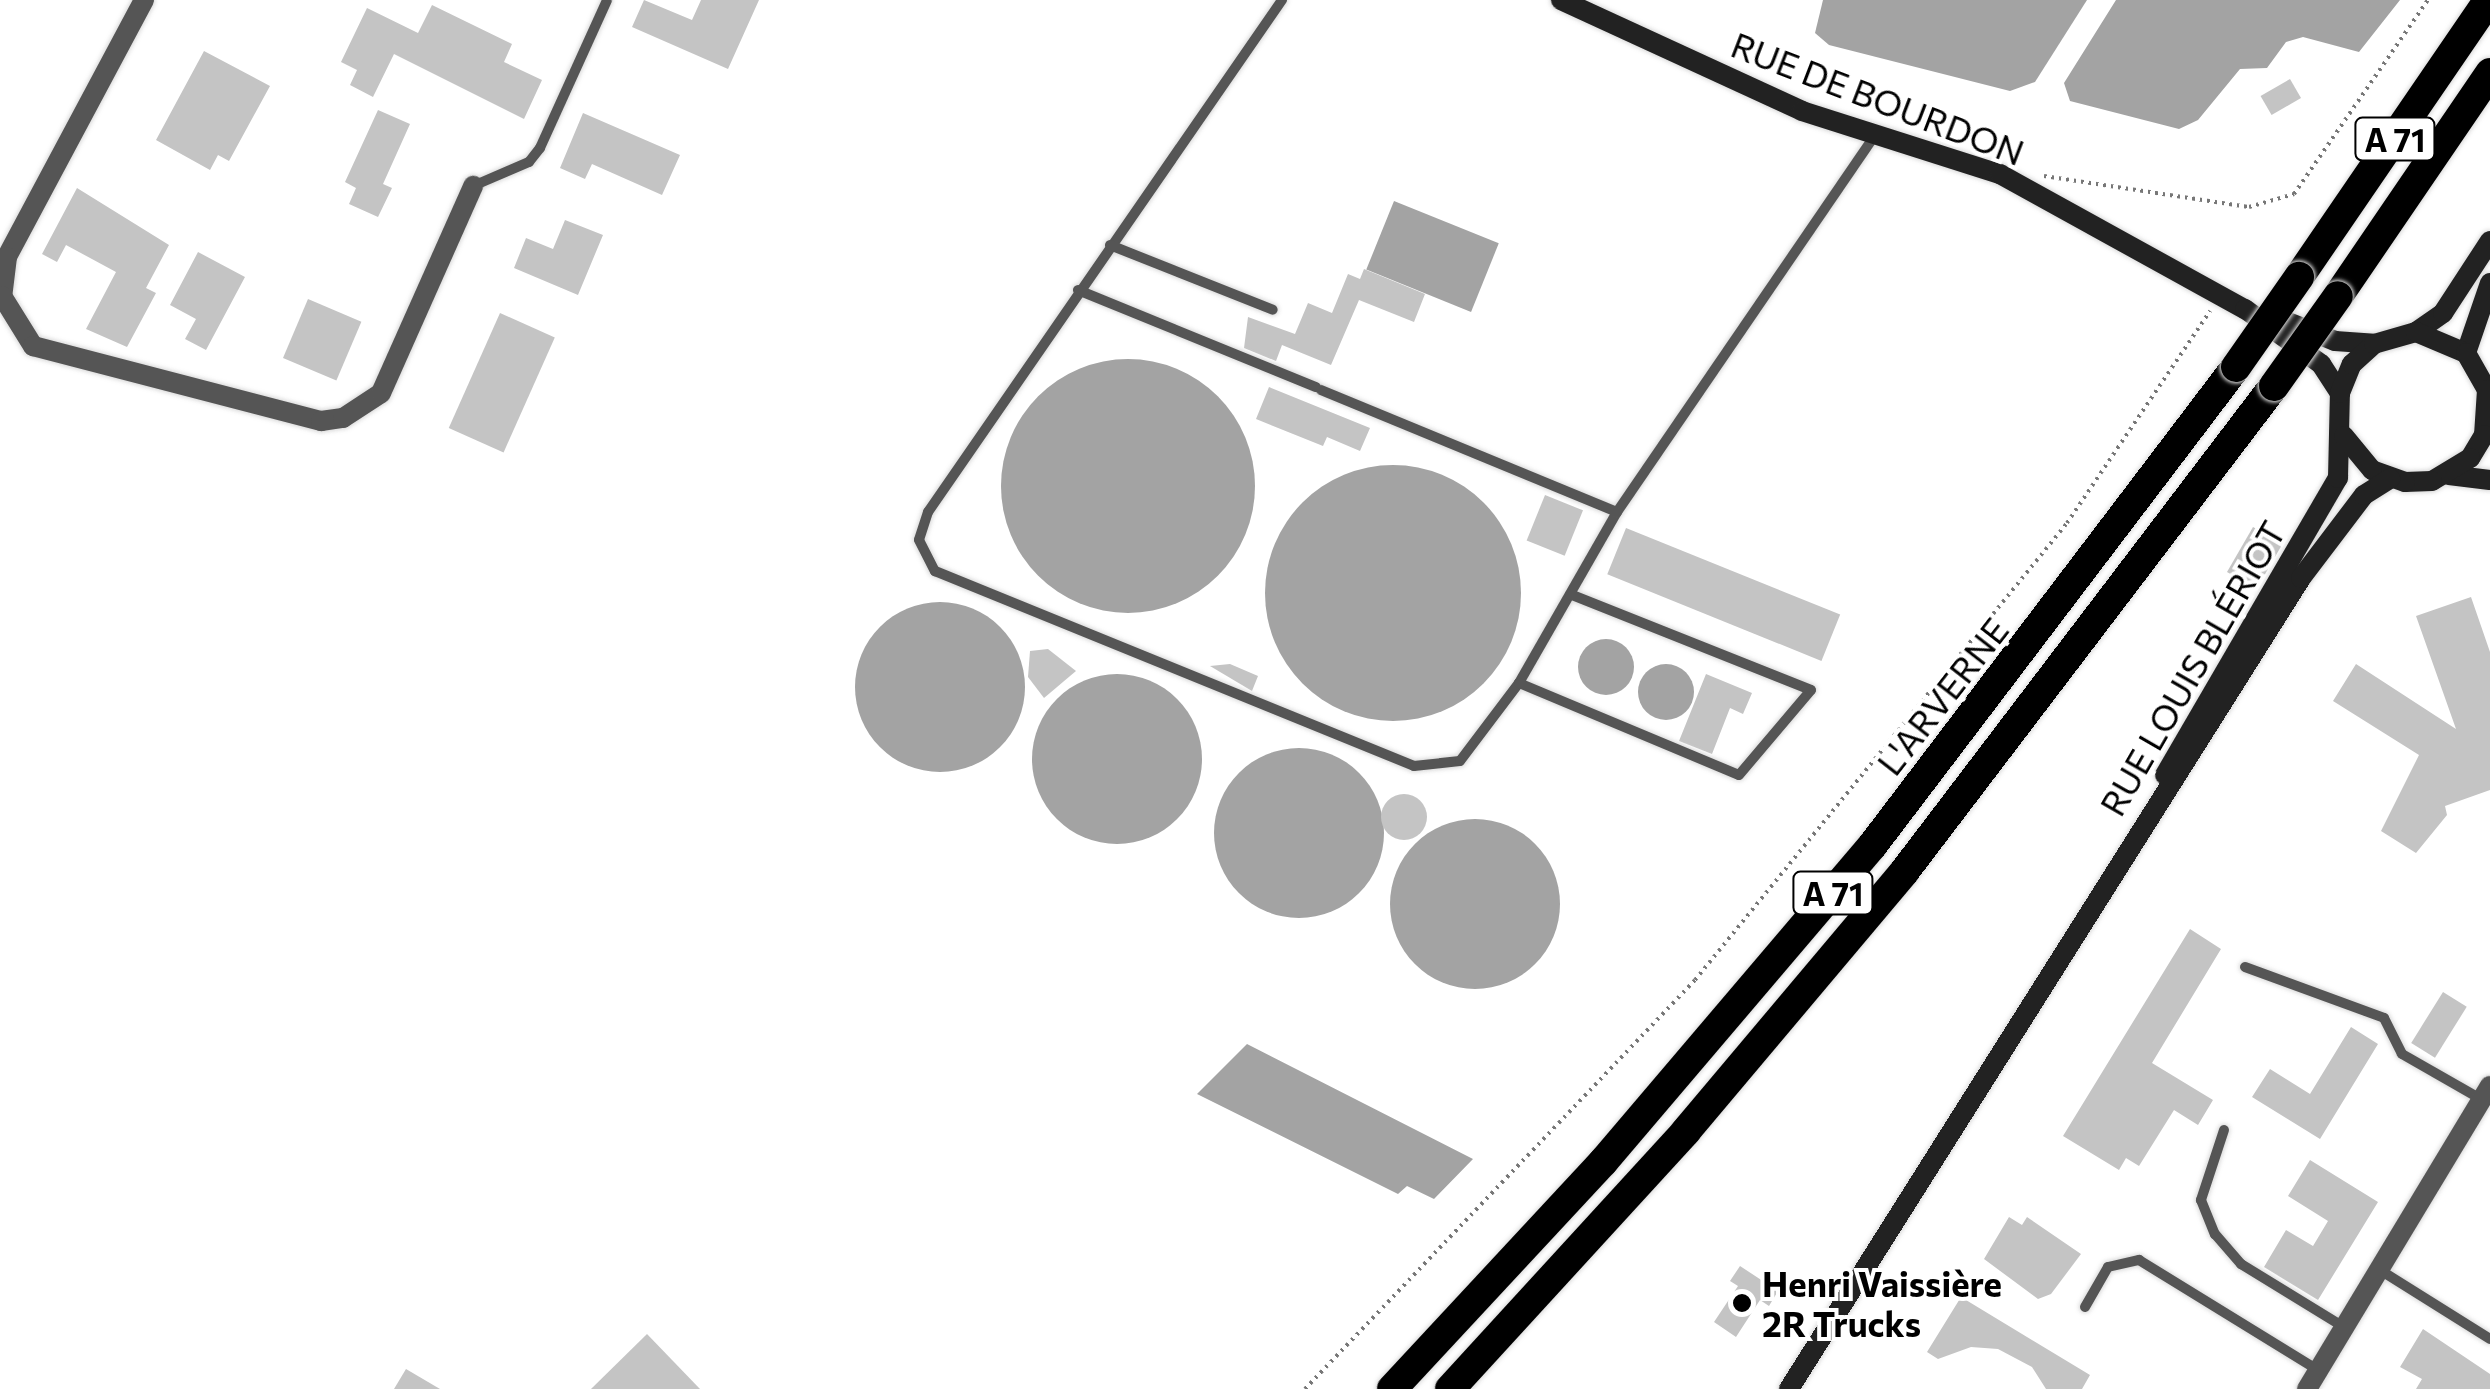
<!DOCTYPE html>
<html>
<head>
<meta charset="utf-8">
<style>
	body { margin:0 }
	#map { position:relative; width:2490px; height:1389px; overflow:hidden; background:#fff; font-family:Commissioner,sans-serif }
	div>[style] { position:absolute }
	.water>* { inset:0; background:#a3a3a3; transform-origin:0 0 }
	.round { border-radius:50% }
	.building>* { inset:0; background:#c4c4c4; transform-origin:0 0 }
	.path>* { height:4px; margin-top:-2px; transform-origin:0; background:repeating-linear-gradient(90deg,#777 0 2.5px,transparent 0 7.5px) }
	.roads { filter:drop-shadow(0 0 2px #dbdbdb) drop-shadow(0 0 2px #dbdbdb) }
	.lane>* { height:10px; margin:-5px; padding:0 5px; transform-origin:5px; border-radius:5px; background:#555 }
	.street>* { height:20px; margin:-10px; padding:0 10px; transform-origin:10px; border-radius:10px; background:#555 }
	.secondary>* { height:20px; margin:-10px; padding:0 10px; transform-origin:10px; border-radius:10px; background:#222 }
	.highway>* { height:30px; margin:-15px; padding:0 15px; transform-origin:15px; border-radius:15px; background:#000 }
	.bridges { filter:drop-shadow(0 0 2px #dbdbdb) drop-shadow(0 0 2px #dbdbdb) }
	.highway-bridge>* { height:30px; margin:-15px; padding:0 15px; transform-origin:15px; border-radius:15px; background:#000 }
	.dots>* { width:28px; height:28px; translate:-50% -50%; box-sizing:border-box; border:5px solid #fff; border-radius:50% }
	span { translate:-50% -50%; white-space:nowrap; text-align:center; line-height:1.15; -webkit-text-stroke:8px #fff; paint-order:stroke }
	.shield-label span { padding:2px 8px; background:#fff; border:2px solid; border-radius:8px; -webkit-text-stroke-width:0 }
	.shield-label { font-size:32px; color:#000; font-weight:700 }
	.street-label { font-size:35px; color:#000 }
	.poi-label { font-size:35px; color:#000; font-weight:700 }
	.left { translate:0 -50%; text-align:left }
</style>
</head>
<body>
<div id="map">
	<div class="water">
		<i style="clip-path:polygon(1823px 0,2087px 0,2035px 82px,2010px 91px,1829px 45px,1815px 33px)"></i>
		<i style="clip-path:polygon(2116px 0,2400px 0,2359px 52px,2303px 37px,2286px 42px,2267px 68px,2240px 69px,2198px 120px,2179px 129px,2070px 101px,2064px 83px)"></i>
		<i style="left:1394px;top:201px;width:113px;height:74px;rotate:22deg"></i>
		<i class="round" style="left:1001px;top:359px;width:254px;height:254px"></i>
		<i class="round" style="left:1265px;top:465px;width:256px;height:256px"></i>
		<i class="round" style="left:855px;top:602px;width:170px;height:170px"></i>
		<i class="round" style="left:1578px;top:639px;width:56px;height:56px"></i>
		<i class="round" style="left:1638px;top:664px;width:56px;height:56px"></i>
		<i class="round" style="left:1032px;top:674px;width:170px;height:170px"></i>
		<i class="round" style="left:1214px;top:748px;width:170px;height:170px"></i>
		<i class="round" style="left:1390px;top:819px;width:170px;height:170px"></i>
		<i style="clip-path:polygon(1247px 1044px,1473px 1159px,1434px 1199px,1407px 1186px,1398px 1194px,1197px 1094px)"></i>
	</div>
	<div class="building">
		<i style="clip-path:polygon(644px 0,692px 20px,701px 0,759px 0,728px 69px,632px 27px)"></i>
		<i style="clip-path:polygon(432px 5px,512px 44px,504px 62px,542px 80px,524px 119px,394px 54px,373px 97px,350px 85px,357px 70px,341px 62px,367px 8px,418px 33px)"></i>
		<i style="clip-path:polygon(204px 51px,270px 86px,229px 161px,218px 155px,210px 170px,156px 140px)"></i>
		<i style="left:2290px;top:79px;width:22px;height:34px;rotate:60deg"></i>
		<i style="clip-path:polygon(378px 110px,410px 124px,383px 184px,392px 188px,378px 217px,349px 204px,356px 188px,345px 182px)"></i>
		<i style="clip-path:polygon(583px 113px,680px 155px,662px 195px,592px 164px,585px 179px,560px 168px)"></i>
		<i style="clip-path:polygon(77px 188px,169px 245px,146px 288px,156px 293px,127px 347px,86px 329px,116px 272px,66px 245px,57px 262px,42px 254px)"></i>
		<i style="clip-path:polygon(565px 220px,603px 235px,578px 295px,514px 268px,526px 238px,553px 249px)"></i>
		<i style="clip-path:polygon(198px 252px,245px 277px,206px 350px,185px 339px,196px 319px,170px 305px)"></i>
		<i style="clip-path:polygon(1364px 269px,1425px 294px,1414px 322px,1359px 300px,1331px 365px,1282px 345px,1276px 361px,1244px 348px,1248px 317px,1295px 334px,1308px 303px,1332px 313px,1348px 274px,1360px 279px)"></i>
		<i style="left:308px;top:299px;width:58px;height:64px;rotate:23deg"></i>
		<i style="left:500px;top:313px;width:60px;height:126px;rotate:24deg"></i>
		<i style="clip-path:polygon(1269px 387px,1370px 428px,1360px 451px,1327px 437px,1323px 446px,1256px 419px)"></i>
		<i style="left:1545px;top:495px;width:41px;height:49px;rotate:22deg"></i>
		<i style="left:2253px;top:527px;width:34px;height:52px;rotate:30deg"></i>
		<i style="left:1626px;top:528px;width:231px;height:50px;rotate:22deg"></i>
		<i style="clip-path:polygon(2471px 597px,2490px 652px,2490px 790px,2445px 806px,2447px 815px,2416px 853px,2381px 831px,2419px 755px,2333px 701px,2356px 664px,2456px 729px,2416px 616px)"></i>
		<i style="clip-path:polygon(1048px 649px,1076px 671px,1044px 698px,1028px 677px,1030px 651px)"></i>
		<i style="clip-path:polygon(1230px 664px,1258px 676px,1252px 691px,1210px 666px)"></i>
		<i style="clip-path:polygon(1706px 674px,1752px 693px,1743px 714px,1730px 708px,1712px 754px,1679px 741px)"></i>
		<i class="round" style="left:1381px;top:794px;width:46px;height:46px"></i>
		<i style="clip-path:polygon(2190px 929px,2221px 949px,2152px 1063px,2213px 1100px,2198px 1125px,2174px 1110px,2139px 1166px,2126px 1158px,2119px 1170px,2063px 1136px)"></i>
		<i style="left:2443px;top:992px;width:28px;height:60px;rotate:32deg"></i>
		<i style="clip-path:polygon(2351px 1027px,2378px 1044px,2320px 1139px,2252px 1097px,2270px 1069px,2310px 1094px)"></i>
		<i style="clip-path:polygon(2310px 1160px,2378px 1202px,2318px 1300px,2264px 1267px,2286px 1230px,2313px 1246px,2328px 1221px,2288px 1196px)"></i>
		<i style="clip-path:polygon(2009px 1217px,2022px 1225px,2027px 1217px,2081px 1254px,2051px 1294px,2038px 1299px,1984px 1259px)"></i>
		<i style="clip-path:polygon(1740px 1266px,1778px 1291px,1769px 1306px,1760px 1300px,1736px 1337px,1714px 1322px,1738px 1286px,1730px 1281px)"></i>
		<i style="clip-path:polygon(1961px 1297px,2090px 1375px,2082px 1389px,2046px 1389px,2032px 1367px,1998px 1349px,1971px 1347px,1938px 1359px,1927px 1352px)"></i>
		<i style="clip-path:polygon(2423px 1329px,2490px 1374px,2490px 1389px,2416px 1389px,2422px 1379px,2400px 1367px)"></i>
		<i style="clip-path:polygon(647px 1334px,700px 1389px,591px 1389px)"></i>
		<i style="clip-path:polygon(406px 1369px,440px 1389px,394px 1389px)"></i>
	</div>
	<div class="path">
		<i style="left:2044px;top:176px;width:207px;rotate:8.6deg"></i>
		<i style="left:2249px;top:207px;width:47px;rotate:-16.1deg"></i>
		<i style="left:2294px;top:194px;width:236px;rotate:-55.4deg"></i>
		<i style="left:1305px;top:1389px;width:565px;rotate:-46.36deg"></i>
		<i style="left:1695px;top:980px;width:589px;rotate:-50.85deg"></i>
		<i style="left:2067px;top:523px;width:256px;rotate:-56deg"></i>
	</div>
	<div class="roads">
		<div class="lane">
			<i style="left:1282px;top:0;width:622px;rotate:124.66deg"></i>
			<i style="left:928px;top:512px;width:29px;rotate:108deg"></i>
			<i style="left:919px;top:540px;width:35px;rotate:63deg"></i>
			<i style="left:935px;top:571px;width:517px;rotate:22.15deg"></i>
			<i style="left:1414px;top:766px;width:46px;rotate:-6.2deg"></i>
			<i style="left:1460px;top:761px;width:98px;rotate:-52.9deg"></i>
			<i style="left:1519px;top:683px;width:197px;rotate:-60.2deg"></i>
			<i style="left:1617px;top:512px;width:457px;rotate:-55.6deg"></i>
			<i style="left:473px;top:186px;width:61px;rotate:-23.2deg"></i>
			<i style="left:529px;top:162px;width:18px;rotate:-52deg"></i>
			<i style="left:540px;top:148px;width:162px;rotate:-65.6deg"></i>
			<i style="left:1110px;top:245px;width:175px;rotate:21.7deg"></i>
			<i style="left:1078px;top:290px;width:257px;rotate:22.2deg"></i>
			<i style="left:1321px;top:390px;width:320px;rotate:22.4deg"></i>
			<i style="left:1519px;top:683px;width:238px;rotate:22.7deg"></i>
			<i style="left:1739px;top:775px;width:111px;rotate:-49.7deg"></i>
			<i style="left:1811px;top:690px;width:259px;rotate:-158.3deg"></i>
			<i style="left:2245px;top:967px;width:148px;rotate:20.1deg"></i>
			<i style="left:2384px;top:1018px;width:40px;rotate:63.4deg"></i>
			<i style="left:2402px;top:1054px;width:91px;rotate:29.7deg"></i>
			<i style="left:2224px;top:1130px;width:74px;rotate:108.2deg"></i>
			<i style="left:2201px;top:1200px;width:37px;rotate:68deg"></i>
			<i style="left:2215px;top:1234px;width:40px;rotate:49deg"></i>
			<i style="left:2241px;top:1264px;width:121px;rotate:31.5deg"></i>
			<i style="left:2380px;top:1270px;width:130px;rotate:32.1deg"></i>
			<i style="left:2085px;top:1307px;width:46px;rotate:-60.1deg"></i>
			<i style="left:2108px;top:1267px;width:32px;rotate:-13deg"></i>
			<i style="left:2139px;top:1260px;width:210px;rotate:31.6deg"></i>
		</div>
		<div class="street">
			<i style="left:144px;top:0;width:291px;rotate:118.1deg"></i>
			<i style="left:7px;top:257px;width:39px;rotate:97deg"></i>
			<i style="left:2px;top:296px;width:59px;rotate:58.2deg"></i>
			<i style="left:33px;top:346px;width:298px;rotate:14.6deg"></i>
			<i style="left:321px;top:421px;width:22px;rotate:-8deg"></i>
			<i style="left:343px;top:418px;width:45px;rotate:-33.3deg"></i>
			<i style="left:381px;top:393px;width:227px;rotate:-66deg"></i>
			<i style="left:2307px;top:1389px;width:354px;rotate:-58.9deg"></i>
		</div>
		<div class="secondary">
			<i style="left:1561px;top:0;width:265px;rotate:24.7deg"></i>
			<i style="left:1802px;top:111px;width:208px;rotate:17.7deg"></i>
			<i style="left:2000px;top:174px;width:280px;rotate:28.9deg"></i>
			<i style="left:2245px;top:309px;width:94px;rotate:35.9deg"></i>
			<i style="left:2321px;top:364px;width:35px;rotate:57deg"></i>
			<i style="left:2268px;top:314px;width:72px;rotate:21.9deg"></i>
			<i style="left:2335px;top:341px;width:39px;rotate:4deg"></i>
			<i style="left:2416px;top:332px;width:33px;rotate:-35deg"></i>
			<i style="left:2443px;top:313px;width:86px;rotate:-56.9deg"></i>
			<i style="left:2466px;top:353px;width:74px;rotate:-71.1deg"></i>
			<i style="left:2449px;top:475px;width:41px;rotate:7deg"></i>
			<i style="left:2165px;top:775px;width:344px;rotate:-59.8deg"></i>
			<i style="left:2338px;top:478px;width:85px;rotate:-88.7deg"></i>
			<i style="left:2340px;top:393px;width:31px;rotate:-68deg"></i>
			<i style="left:2352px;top:364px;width:30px;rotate:-42deg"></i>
			<i style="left:2374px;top:344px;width:44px;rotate:-15.9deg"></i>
			<i style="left:2416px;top:332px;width:54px;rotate:22.8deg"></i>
			<i style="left:2466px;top:353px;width:43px;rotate:60.4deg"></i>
			<i style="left:2487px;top:390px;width:45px;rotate:93.8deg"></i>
			<i style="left:2484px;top:435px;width:27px;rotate:121deg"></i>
			<i style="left:2470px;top:458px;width:44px;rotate:148.8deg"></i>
			<i style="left:2432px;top:481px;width:27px;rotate:178deg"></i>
			<i style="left:2405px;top:482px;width:35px;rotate:-160deg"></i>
			<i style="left:2372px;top:470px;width:44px;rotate:-129.5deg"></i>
			<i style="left:1789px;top:1389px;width:959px;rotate:-57.73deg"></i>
			<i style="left:2301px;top:578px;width:104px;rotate:-52.8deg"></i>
			<i style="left:2364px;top:495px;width:31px;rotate:-32deg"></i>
		</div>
		<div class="highway">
			<i style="left:2299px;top:277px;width:336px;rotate:-55.6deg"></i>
			<i style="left:2338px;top:296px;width:270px;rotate:-55.7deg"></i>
			<i style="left:1392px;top:1389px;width:310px;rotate:-47.1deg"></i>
			<i style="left:1603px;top:1162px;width:415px;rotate:-49.6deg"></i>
			<i style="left:1872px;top:846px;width:602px;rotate:-52.77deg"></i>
			<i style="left:1450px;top:1389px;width:350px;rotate:-47.5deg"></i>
			<i style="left:1686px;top:1131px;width:339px;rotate:-49.9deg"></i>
			<i style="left:1904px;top:872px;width:611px;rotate:-52.72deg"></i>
		</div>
	</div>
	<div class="bridges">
		<div class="highway-bridge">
			<i style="left:2236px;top:367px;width:110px;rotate:-55deg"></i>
			<i style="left:2274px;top:386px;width:110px;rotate:-54.6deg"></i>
		</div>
	</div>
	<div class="dots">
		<i style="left:1742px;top:1303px;background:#000"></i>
	</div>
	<div class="shield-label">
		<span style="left:2395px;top:139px">A 71</span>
		<span style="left:1833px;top:893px">A 71</span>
	</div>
	<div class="street-label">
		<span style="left:1878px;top:98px;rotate:21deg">RUE DE BOURDON</span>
		<span style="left:2192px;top:668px;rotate:-60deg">RUE LOUIS BLÉRIOT</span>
		<span style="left:1942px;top:696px;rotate:-52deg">L'ARVERNE</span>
	</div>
	<div class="poi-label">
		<span class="left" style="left:1762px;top:1303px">Henri Vaissière<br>2R Trucks</span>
	</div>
</div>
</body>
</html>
